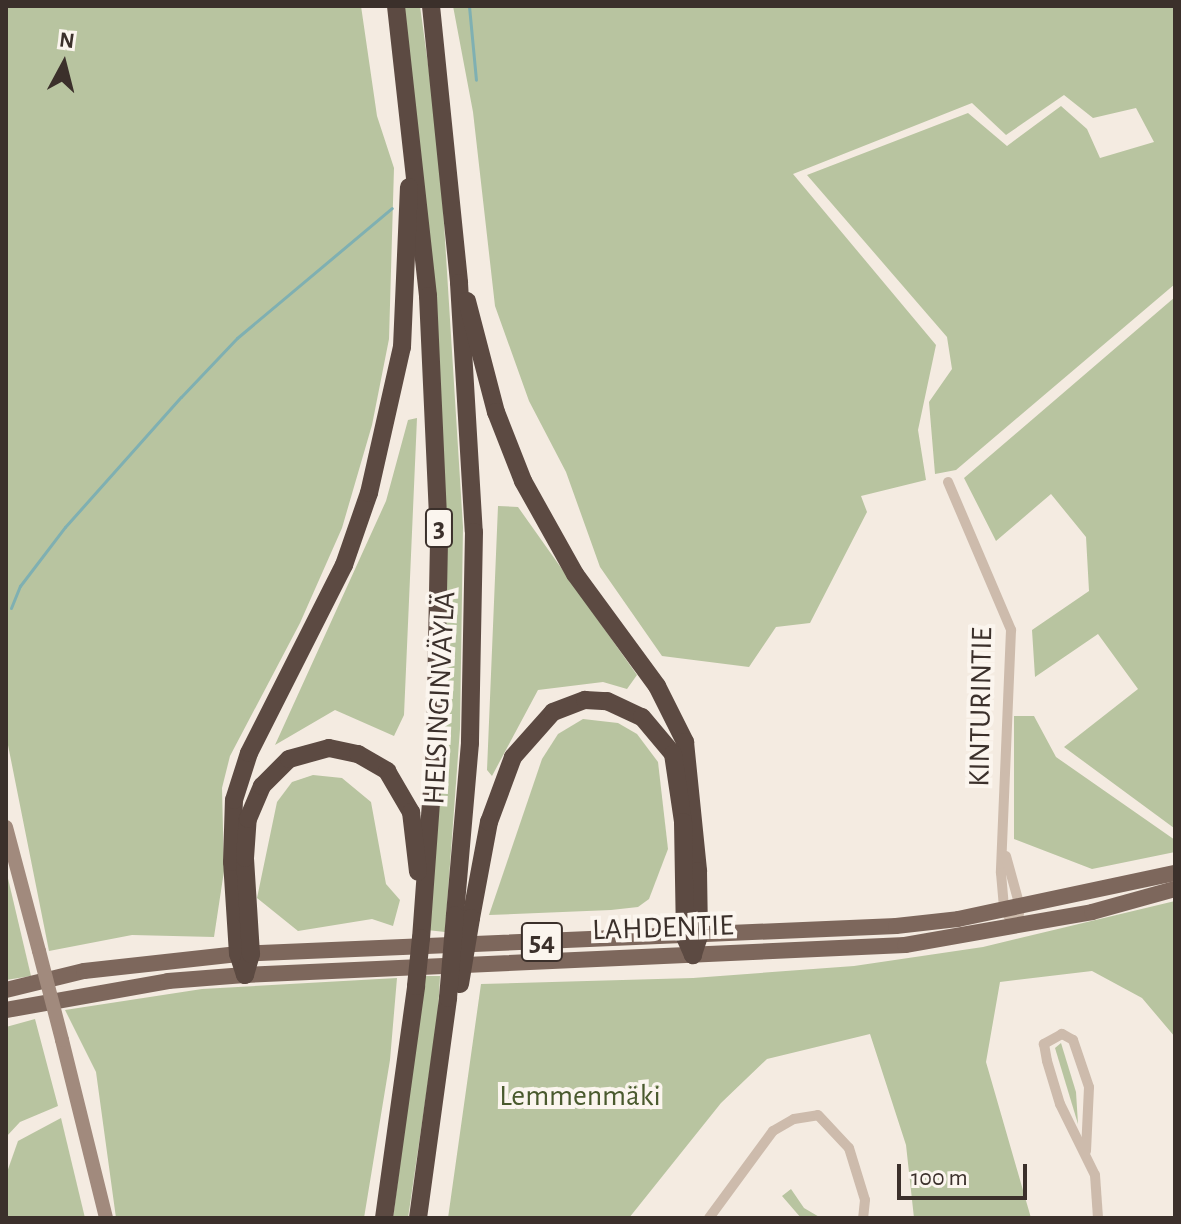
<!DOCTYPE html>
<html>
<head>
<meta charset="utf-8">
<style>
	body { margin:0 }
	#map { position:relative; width:1181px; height:1224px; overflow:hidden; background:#f4ebe1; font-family:"Alegreya Sans",sans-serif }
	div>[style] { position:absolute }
	.green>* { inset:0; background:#b8c4a0 }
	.stream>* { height:3px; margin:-1.5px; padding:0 1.5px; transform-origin:1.5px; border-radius:1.5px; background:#7fb0b2 }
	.street>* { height:10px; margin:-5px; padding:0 5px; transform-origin:5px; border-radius:5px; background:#cdbbac }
	.secondary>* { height:14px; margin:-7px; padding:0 7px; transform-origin:7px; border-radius:7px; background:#a18a7d }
	.primary>* { height:16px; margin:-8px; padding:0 8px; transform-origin:8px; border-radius:8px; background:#7d675c }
	.highway>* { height:18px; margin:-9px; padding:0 9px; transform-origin:9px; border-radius:9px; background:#5c4a42 }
	.secondary-bridge>* { height:14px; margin:-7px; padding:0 7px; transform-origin:7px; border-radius:7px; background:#a18a7d }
	.highway-bridge>* { height:18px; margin:-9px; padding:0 9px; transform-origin:9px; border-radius:9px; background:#5c4a42 }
	span { translate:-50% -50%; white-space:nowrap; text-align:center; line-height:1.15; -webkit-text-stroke:8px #fbf5ee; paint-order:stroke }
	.shield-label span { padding:2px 6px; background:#fbf5ee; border:2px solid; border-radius:6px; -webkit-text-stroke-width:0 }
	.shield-label { font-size:28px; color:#3b302b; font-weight:700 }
	.street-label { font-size:30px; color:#3b302b }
	.park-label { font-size:30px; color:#4a5a2e }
	.frame { position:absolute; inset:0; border:8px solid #3b302b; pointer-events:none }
	.north { position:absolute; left:24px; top:24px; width:80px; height:80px; -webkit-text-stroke:6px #fbf5ee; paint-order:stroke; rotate:7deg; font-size:22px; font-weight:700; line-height:32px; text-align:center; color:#3b302b }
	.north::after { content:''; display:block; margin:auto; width:28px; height:36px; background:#3b302b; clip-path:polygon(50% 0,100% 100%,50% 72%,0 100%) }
	.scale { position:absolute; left:897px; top:1164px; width:130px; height:36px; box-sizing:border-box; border:4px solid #3b302b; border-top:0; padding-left:10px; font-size:24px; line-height:28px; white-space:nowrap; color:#3b302b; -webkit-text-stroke:6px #fbf5ee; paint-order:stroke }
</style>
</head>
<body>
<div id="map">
	<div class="green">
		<i style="clip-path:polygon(6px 6px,361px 6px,377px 116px,394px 168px,389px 339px,372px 425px,342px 528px,300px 623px,230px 756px,222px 788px,224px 871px,214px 937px,132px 935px,49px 951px,6px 735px)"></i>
		<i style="clip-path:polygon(401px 6px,420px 6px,439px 144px,463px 527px,460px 729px,445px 932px,427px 930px,447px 527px)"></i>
		<i style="clip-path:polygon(453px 6px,1175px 6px,1175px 284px,956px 470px,935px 474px,929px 402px,952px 369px,947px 337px,807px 175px,968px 113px,1007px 146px,1061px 106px,1087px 129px,1100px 158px,1154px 142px,1136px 108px,1093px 118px,1064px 95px,1006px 135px,972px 103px,793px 174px,936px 345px,918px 430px,926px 480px,861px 496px,867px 512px,810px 623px,776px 627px,749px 667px,662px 656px,600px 567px,566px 472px,529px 401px,495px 306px,473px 112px)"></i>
		<i style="clip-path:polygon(1175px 297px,1175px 828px,1174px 828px,1064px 747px,1138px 689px,1098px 634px,1035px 677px,1032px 630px,1089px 591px,1086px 537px,1051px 494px,996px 541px,964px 478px)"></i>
		<i style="clip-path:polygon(417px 418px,404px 715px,394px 736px,335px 710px,275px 745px,386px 501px,408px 420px)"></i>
		<i style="clip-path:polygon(498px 506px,518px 507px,637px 675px,627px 689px,603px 682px,538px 690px,492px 776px,487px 770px)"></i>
		<i style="clip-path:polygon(1014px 716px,1034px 716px,1056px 757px,1175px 840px,1175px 852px,1092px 869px,1014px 839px)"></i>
		<i style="clip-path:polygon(583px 719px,618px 723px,637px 734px,658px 762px,668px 849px,649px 899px,638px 907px,611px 910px,489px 915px,542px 759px,558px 734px)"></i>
		<i style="clip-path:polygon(313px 775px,342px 778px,371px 802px,386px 884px,400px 900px,393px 926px,372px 919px,298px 931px,257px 898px,277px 802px,292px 782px)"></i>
		<i style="clip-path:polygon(6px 870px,31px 976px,6px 980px)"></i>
		<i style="clip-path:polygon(1175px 901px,1175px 1037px,1142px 998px,1092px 971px,1000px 982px,986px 1062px,1031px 1218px,914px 1218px,906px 1145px,870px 1034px,767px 1059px,721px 1103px,629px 1218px,448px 1218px,481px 984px,693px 978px,854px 966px,983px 947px)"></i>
		<i style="clip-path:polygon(424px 976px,440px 976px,438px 1014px,408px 1218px,393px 1218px)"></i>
		<i style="clip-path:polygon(397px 978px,390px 1060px,364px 1218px,116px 1218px,96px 1072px,65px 1010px,202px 989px)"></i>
		<i style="clip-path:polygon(35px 1019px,58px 1106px,20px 1122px,6px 1137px,6px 1027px)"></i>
		<i style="clip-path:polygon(1061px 1043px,1076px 1092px,1078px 1124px,1055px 1048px)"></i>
		<i style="clip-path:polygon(61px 1118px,85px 1218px,6px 1218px,6px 1175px,18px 1141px)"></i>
		<i style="clip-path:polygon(791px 1189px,804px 1208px,821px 1218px,801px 1218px,782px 1196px)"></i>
	</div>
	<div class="stream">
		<i style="left:469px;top:6px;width:74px;rotate:84.6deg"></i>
		<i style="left:11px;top:608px;width:24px;rotate:-68deg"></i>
		<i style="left:20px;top:586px;width:74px;rotate:-52.7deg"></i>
		<i style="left:65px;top:527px;width:174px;rotate:-48.3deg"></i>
		<i style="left:181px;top:397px;width:81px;rotate:-46.5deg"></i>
		<i style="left:237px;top:338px;width:202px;rotate:-40deg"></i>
	</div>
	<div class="street">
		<i style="left:948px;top:482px;width:161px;rotate:66.9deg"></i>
		<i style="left:1011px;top:630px;width:243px;rotate:92.4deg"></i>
		<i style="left:1001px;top:873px;width:37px;rotate:85deg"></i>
		<i style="left:1004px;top:910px;width:21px;rotate:53deg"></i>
		<i style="left:1006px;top:856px;width:53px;rotate:74.6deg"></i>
		<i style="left:1020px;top:907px;width:20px;rotate:99deg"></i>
		<i style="left:1086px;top:1151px;width:64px;rotate:-87.3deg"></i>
		<i style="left:1089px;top:1087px;width:50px;rotate:-108.8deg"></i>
		<i style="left:1073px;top:1040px;width:13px;rotate:-151deg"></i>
		<i style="left:1062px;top:1034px;width:21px;rotate:151deg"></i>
		<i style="left:1044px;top:1044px;width:17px;rotate:80deg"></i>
		<i style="left:1047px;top:1061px;width:45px;rotate:73.2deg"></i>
		<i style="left:1060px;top:1104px;width:79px;rotate:63.8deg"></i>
		<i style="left:1095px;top:1175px;width:43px;rotate:86deg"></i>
		<i style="left:709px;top:1218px;width:108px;rotate:-53.7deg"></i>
		<i style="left:773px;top:1131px;width:24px;rotate:-30deg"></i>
		<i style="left:794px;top:1119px;width:24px;rotate:-9deg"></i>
		<i style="left:818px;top:1115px;width:45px;rotate:46.8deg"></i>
		<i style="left:849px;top:1148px;width:54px;rotate:72.9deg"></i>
		<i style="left:865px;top:1200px;width:18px;rotate:96deg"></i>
	</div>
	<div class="secondary">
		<i style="left:6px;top:827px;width:128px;rotate:75.1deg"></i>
		<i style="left:62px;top:1040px;width:183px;rotate:76.1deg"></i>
	</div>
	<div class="primary">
		<i style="left:6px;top:990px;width:80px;rotate:-13.7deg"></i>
		<i style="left:84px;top:971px;width:155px;rotate:-6.3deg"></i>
		<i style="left:238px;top:954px;width:659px;rotate:-2.44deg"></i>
		<i style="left:896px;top:926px;width:62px;rotate:-6.4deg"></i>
		<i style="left:958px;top:919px;width:222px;rotate:-12deg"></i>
		<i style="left:6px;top:1010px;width:165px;rotate:-10.1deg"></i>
		<i style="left:168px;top:981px;width:77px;rotate:-4.5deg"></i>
		<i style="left:245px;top:975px;width:661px;rotate:-2.6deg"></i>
		<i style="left:905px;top:945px;width:190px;rotate:-10deg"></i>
		<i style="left:1092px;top:912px;width:86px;rotate:-15.5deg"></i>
	</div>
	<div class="highway">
		<i style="left:396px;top:6px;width:292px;rotate:83.7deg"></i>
		<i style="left:428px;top:296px;width:245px;rotate:87.4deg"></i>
		<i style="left:439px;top:541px;width:207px;rotate:91.1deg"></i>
		<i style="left:435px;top:748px;width:191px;rotate:94.2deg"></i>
		<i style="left:431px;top:6px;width:278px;rotate:84.2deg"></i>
		<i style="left:459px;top:283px;width:249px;rotate:86.6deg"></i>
		<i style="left:474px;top:532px;width:211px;rotate:91.1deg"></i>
		<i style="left:470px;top:743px;width:173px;rotate:95deg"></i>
		<i style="left:467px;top:301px;width:115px;rotate:75.4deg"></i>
		<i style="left:496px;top:412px;width:74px;rotate:68.6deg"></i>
		<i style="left:523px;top:481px;width:107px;rotate:60.8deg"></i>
		<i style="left:575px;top:574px;width:139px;rotate:53.8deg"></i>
		<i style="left:657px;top:686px;width:63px;rotate:63.4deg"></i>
		<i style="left:685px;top:742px;width:130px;rotate:84.2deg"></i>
		<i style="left:698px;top:871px;width:65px;rotate:89.1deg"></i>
		<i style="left:699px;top:936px;width:20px;rotate:108deg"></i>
		<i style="left:471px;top:918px;width:98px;rotate:-79.4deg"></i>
		<i style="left:489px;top:822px;width:69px;rotate:-69.7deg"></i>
		<i style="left:513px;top:757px;width:60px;rotate:-48.4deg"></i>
		<i style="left:553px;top:712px;width:34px;rotate:-21deg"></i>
		<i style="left:585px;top:700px;width:22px;rotate:3deg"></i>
		<i style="left:607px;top:701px;width:38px;rotate:25deg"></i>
		<i style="left:642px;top:717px;width:48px;rotate:50deg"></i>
		<i style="left:673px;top:754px;width:69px;rotate:81.6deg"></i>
		<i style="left:683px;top:822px;width:115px;rotate:89deg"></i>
		<i style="left:685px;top:937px;width:20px;rotate:66deg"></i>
		<i style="left:245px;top:975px;width:22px;rotate:-108deg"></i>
		<i style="left:238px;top:954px;width:92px;rotate:-93.7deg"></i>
		<i style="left:232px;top:862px;width:62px;rotate:-88.2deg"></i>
		<i style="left:234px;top:800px;width:49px;rotate:-72.3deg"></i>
		<i style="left:249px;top:753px;width:211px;rotate:-63.2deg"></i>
		<i style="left:344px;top:565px;width:76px;rotate:-70.9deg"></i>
		<i style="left:369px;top:493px;width:150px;rotate:-77.3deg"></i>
		<i style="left:402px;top:347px;width:160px;rotate:-87.5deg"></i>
		<i style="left:245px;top:975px;width:22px;rotate:-74deg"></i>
		<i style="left:251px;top:954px;width:96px;rotate:-93.6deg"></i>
		<i style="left:245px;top:858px;width:39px;rotate:-86deg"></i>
		<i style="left:248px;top:819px;width:36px;rotate:-67deg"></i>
		<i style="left:262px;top:786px;width:38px;rotate:-45deg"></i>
		<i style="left:289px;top:759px;width:41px;rotate:-15.4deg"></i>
		<i style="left:329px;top:748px;width:30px;rotate:12deg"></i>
		<i style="left:358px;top:754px;width:34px;rotate:30deg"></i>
		<i style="left:387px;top:771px;width:48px;rotate:59.7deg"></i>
		<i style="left:411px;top:812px;width:60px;rotate:83.3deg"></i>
		<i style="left:384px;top:1218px;width:234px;rotate:-82.1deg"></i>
		<i style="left:418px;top:1218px;width:222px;rotate:-82.2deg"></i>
	</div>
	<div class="secondary-bridge">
		<i style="left:39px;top:951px;width:92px;rotate:75.5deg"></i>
	</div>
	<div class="highway-bridge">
		<i style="left:460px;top:984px;width:67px;rotate:-80.5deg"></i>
		<i style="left:416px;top:986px;width:48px;rotate:-84.1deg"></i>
		<i style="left:448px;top:998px;width:83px;rotate:-85.2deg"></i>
	</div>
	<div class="shield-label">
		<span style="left:439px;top:528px">3</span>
		<span style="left:542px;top:942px">54</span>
	</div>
	<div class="street-label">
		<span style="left:440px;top:698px;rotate:-87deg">HELSINGINVÄYLÄ</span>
		<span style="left:981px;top:707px;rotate:-89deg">KINTURINTIE</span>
		<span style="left:663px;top:928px;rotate:-2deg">LAHDENTIE</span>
	</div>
	<div class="park-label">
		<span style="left:580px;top:1096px">Lemmenmäki</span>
	</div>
	<div class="frame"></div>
	<div class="north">N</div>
	<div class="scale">100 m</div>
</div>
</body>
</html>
